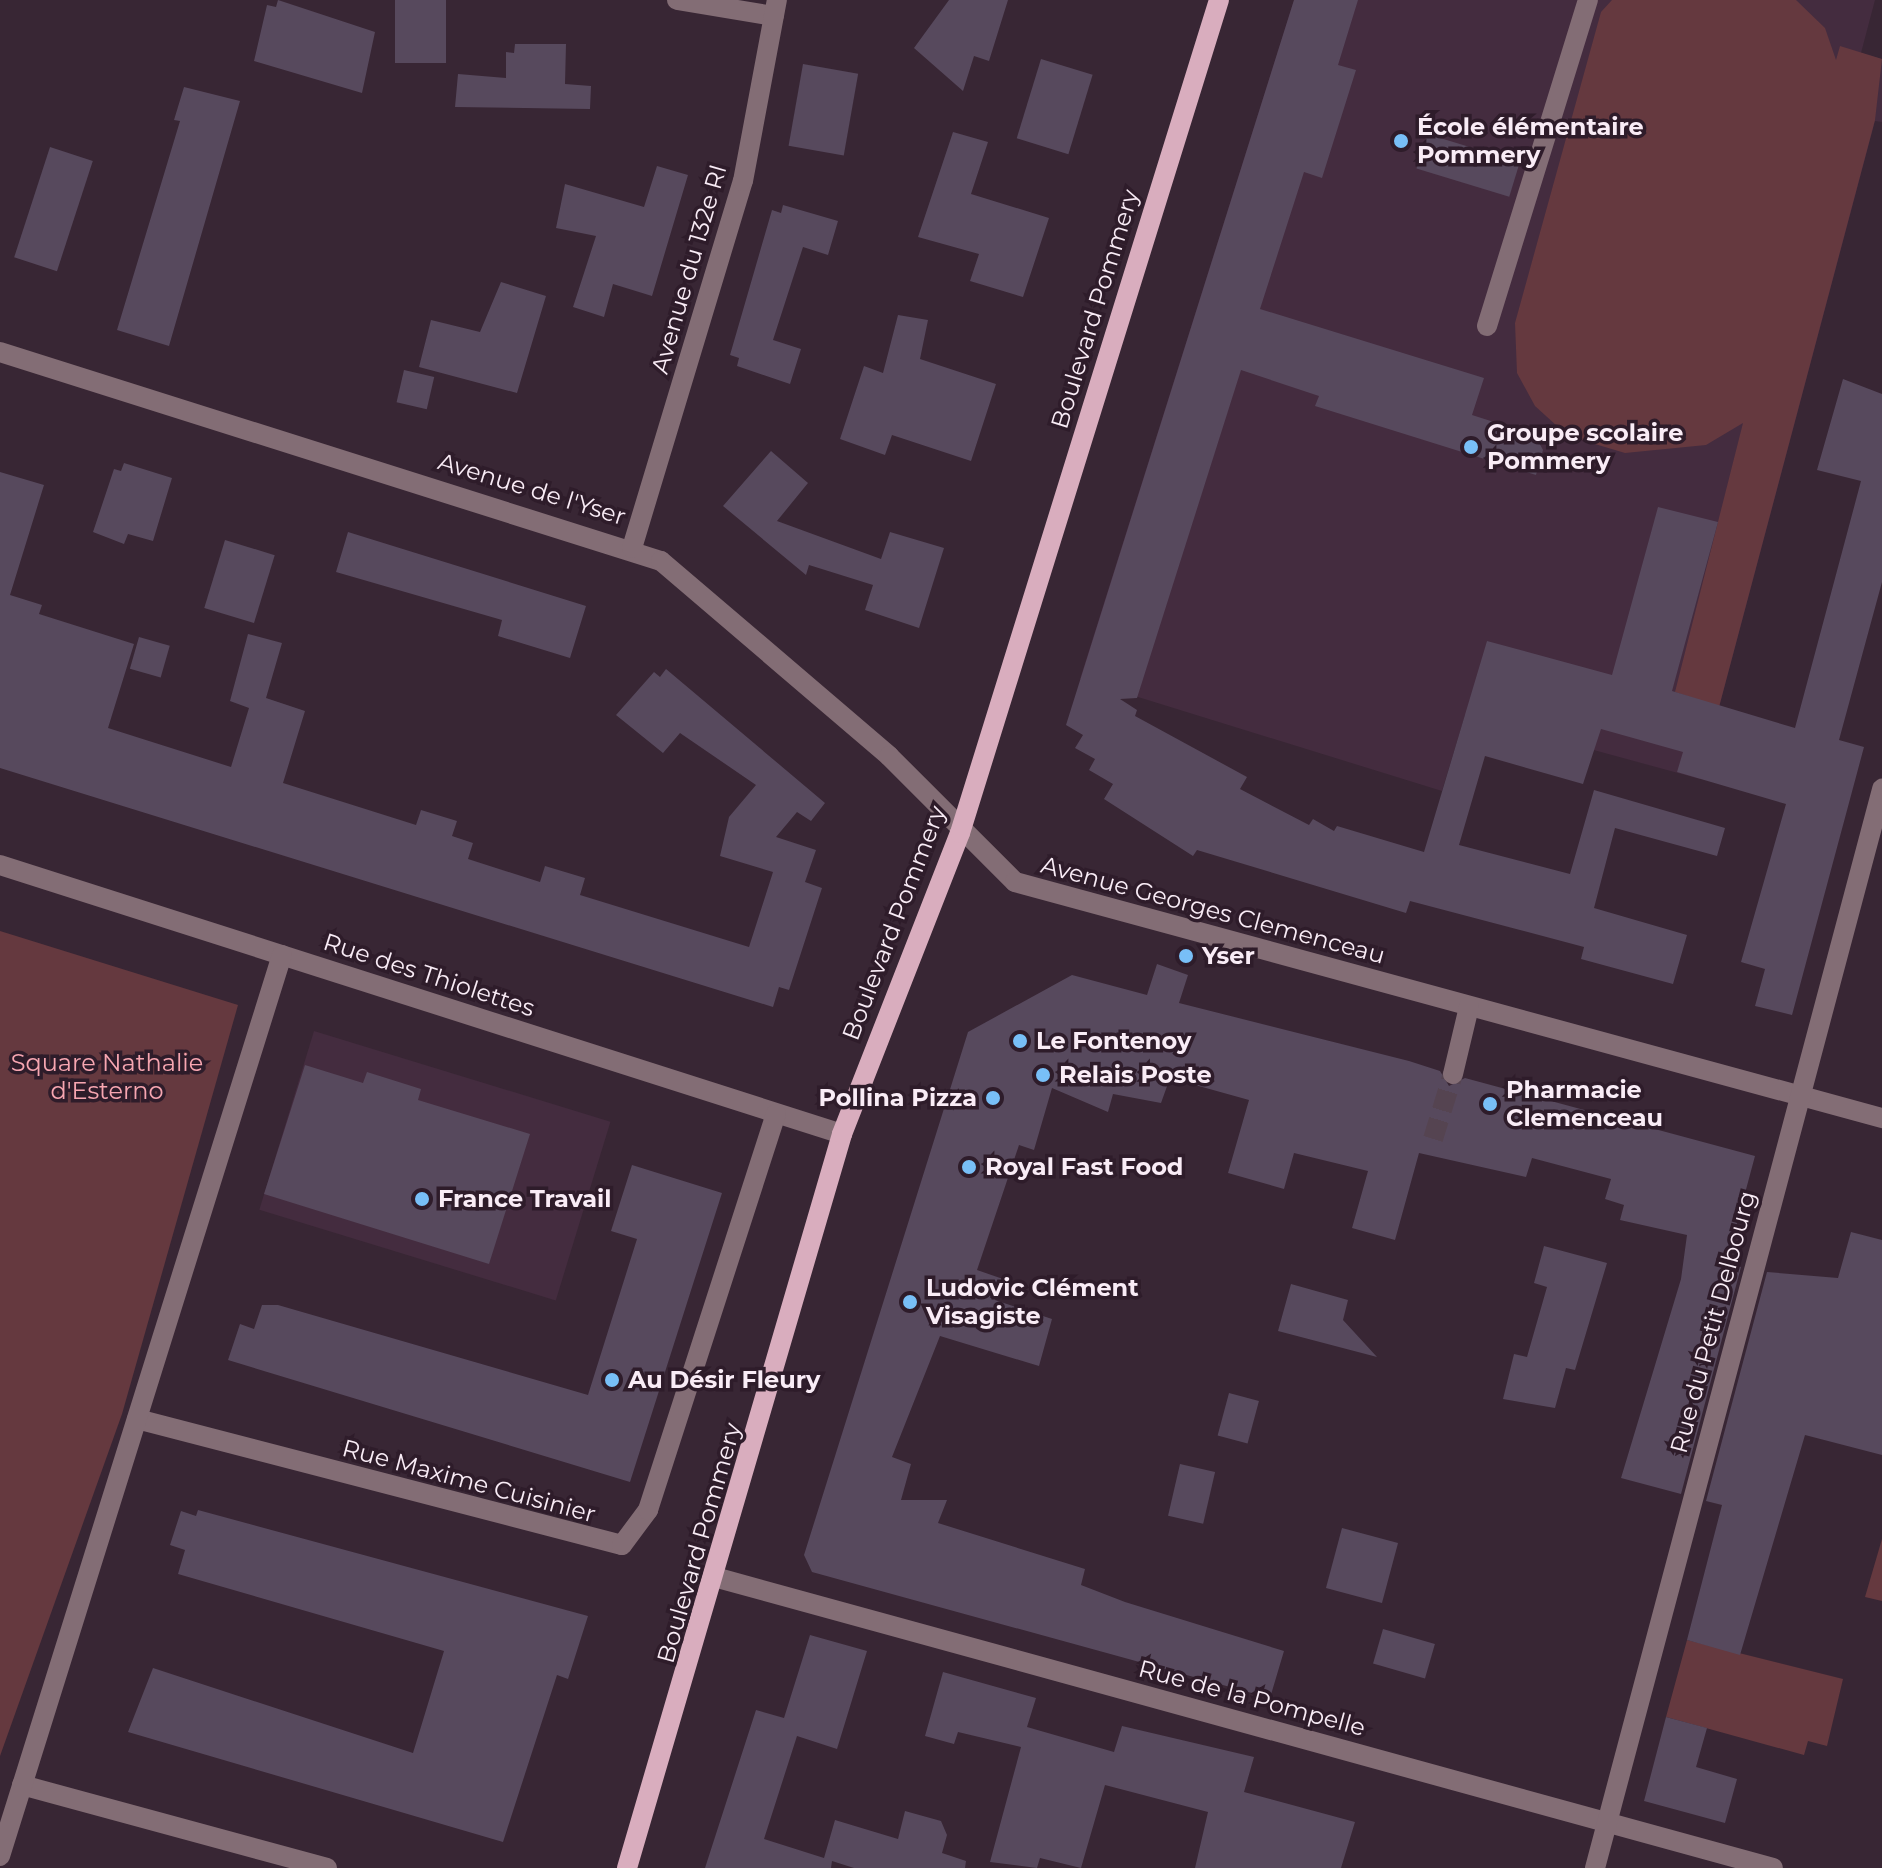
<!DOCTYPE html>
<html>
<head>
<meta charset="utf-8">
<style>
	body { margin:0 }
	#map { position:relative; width:1882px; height:1868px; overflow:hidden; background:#382634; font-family:Montserrat,sans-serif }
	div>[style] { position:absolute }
	.built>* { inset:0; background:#442c3f; transform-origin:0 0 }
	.green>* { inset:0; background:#65393f }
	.building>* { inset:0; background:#57495d; transform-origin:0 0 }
	.minor-tunnel>* { height:20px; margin-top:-10px; transform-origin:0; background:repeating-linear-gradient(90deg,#554451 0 20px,transparent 0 30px) }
	.minor>* { height:20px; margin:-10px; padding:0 10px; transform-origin:10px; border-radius:10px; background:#836d75 }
	.major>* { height:20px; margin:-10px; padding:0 10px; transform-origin:10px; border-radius:10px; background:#d9adbe }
	.dots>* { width:22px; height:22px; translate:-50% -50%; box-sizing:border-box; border:4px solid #2e1c2a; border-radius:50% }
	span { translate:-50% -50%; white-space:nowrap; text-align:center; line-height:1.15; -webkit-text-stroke:7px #2e1c2a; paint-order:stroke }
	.poi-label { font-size:24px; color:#f9ecf6; font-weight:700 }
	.left { translate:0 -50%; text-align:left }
	.right { translate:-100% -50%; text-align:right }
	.street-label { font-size:24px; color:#f9ecf6 }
	.park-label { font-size:24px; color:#f7a6b1 }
</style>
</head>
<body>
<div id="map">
	<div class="built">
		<i style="clip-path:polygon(1294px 0,1875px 0,1861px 53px,1882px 59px,1882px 122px,1875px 121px,1700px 779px,1465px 715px,1442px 791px,1080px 679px)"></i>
		<i style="left:314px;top:1031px;width:310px;height:187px;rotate:17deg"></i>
	</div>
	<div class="green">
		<i style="clip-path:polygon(1612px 0,1796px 0,1825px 28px,1836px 60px,1840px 46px,1882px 59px,1875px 120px,1719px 707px,1675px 692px,1743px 423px,1706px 445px,1625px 453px,1568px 436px,1535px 406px,1517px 373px,1515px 323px,1601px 12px)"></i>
		<i style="clip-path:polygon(0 931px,238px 1005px,122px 1414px,0 1756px)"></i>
		<i style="clip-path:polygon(1882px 1539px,1882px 1601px,1865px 1597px)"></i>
		<i style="clip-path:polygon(1687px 1640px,1843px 1679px,1827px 1746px,1808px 1741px,1804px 1755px,1666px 1717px)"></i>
	</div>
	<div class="building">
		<i style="clip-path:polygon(278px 0,375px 32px,362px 93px,254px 61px,267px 5px,276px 7px)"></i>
		<i style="left:395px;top:0;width:51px;height:63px"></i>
		<i style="clip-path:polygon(949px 0,1008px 0,989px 61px,974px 56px,963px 91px,914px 48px)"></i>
		<i style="clip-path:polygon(1294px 0,1358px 0,1338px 65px,1356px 70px,1322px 178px,1304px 172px,1260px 309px,1484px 378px,1472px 415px,1535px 435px,1543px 450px,1536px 475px,1315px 406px,1319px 396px,1241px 370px,1137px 698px,1120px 699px,1137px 710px,1135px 716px,1247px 777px,1240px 789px,1309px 825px,1313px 819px,1334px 831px,1337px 826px,1424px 852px,1487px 641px,1612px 675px,1658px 507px,1718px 522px,1672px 691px,1795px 728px,1861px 481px,1817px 470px,1843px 379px,1882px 394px,1882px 582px,1839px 740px,1864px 747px,1792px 1015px,1755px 1006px,1765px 969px,1741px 962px,1786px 804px,1677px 772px,1683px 752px,1601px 729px,1583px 784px,1485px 756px,1459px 845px,1570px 874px,1594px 790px,1725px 828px,1717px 856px,1615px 828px,1594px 908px,1687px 935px,1673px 984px,1581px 959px,1584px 947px,1520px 930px,1410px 901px,1406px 913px,1197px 850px,1193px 856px,1104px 799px,1113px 784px,1089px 770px,1095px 759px,1075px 748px,1083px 735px,1066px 725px)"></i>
		<i style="clip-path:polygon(515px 44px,566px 44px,565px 84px,591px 86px,590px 109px,455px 107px,458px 74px,506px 78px,506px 52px,514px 53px)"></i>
		<i style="left:1041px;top:59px;width:54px;height:83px;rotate:17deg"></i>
		<i style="left:803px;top:64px;width:56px;height:83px;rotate:10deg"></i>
		<i style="clip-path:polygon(184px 87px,240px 101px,169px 346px,117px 330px,180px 121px,174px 120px)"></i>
		<i style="clip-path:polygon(953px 132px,988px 142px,971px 194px,1049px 218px,1023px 297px,970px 281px,979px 254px,918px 237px)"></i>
		<i style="left:1427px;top:134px;width:97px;height:36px;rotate:17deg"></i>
		<i style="left:50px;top:147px;width:45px;height:116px;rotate:18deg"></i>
		<i style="clip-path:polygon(657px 166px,688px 175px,652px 296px,613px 284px,604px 317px,573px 307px,596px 236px,556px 228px,565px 184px,644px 207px)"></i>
		<i style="clip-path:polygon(783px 205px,838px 221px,828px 255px,803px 247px,773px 340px,801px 349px,790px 384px,737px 366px,739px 358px,730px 355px,772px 210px,781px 213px)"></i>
		<i style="clip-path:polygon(501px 282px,546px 296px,517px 393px,419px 367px,431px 320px,480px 332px)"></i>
		<i style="clip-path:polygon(898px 315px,928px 320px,920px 359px,996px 384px,971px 461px,892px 435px,885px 455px,840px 439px,864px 366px,883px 373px)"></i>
		<i style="left:404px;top:370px;width:31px;height:33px;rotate:13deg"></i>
		<i style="clip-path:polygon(771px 451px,808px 483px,777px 521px,881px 559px,890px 532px,944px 548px,919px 628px,865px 610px,873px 585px,809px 565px,806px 575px,723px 506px)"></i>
		<i style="clip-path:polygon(124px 463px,172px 478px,153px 541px,128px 534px,124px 544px,93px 532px,114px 469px,121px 471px)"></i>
		<i style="clip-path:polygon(0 472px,44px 485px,10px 595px,42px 605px,39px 614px,134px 644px,108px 728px,231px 767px,249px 708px,230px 701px,248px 634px,282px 643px,266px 698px,305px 711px,283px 783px,416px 825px,421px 810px,457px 821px,452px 836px,473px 843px,468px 859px,540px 882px,545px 866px,585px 878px,580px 895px,749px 947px,773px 872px,720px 856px,729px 817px,756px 785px,680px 733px,663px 753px,616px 715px,654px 672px,660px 677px,666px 669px,825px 803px,811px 821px,797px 812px,776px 837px,816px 850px,805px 882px,822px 888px,789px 990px,779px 987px,773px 1007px,0 768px)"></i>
		<i style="clip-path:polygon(348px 532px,586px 606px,570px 658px,498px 636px,502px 620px,336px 572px)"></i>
		<i style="left:225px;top:540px;width:52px;height:71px;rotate:17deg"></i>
		<i style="left:139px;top:637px;width:32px;height:33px;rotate:16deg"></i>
		<i style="clip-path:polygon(1157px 964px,1188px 975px,1179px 1003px,1409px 1061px,1440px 1071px,1449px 1086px,1465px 1078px,1755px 1156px,1726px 1264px,1741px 1267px,1681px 1494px,1621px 1478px,1681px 1279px,1687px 1235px,1620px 1220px,1624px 1205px,1605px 1199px,1611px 1179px,1532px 1158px,1526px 1177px,1419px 1153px,1395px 1240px,1352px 1228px,1368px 1171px,1294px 1153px,1284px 1189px,1228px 1173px,1249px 1100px,1170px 1078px,1161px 1103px,1113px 1094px,1108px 1112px,1052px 1088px,1034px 1150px,1019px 1145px,977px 1270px,1003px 1279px,995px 1300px,1052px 1319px,1039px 1366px,940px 1336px,892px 1457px,911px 1464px,901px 1500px,947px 1500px,938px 1523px,1085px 1569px,1081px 1585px,1125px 1602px,1284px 1651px,1270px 1698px,812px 1572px,804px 1555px,968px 1032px,1072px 975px,1147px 995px)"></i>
		<i style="clip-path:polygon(305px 1065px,363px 1083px,367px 1072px,421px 1089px,418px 1100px,530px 1134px,489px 1264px,264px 1194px)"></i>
		<i style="clip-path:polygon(632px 1165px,722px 1193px,630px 1482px,228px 1360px,240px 1324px,254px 1329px,262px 1305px,278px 1305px,588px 1395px,637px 1239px,611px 1231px)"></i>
		<i style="clip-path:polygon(1851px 1232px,1882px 1240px,1882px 1455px,1805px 1435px,1740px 1655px,1687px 1640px,1722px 1505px,1706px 1501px,1767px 1272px,1838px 1278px)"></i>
		<i style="clip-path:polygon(1544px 1246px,1607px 1263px,1575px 1370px,1566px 1368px,1555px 1408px,1503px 1399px,1514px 1354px,1527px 1357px,1547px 1287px,1534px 1283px)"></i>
		<i style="clip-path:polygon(1291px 1284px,1348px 1300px,1343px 1320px,1377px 1357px,1278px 1331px)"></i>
		<i style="left:1229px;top:1393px;width:31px;height:44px;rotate:15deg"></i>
		<i style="left:1180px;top:1464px;width:36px;height:53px;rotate:13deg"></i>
		<i style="clip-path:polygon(198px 1510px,588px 1616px,568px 1679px,557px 1675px,503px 1842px,128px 1732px,153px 1668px,413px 1753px,444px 1651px,178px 1574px,185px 1550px,170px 1545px,181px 1511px,196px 1516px)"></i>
		<i style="left:1342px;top:1528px;width:58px;height:62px;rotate:15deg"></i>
		<i style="left:1383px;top:1629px;width:54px;height:36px;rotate:16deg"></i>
		<i style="clip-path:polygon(810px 1635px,867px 1651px,837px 1749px,797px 1736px,764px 1839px,824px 1858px,835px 1820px,898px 1839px,905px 1811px,941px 1821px,947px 1835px,942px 1853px,966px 1861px,965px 1868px,854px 1868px,832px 1861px,831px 1868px,705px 1868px,756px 1710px,784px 1718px)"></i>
		<i style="clip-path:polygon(943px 1672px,1036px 1698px,1027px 1727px,1114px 1752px,1122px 1726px,1254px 1757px,1244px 1792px,1355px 1822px,1341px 1868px,1195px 1868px,1208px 1812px,1105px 1785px,1081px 1868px,1040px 1858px,1037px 1868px,990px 1862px,1021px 1747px,958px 1732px,954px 1744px,925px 1736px)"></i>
		<i style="clip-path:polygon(1666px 1717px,1707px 1728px,1696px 1767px,1737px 1779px,1725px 1823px,1644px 1801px)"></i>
	</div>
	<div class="minor-tunnel">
		<i style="left:1433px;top:1139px;width:68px;rotate:-72.9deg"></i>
	</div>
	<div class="minor">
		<i style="left:677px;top:0;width:98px;rotate:9.4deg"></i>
		<i style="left:1487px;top:326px;width:341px;rotate:-72.8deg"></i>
		<i style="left:0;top:352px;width:693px;rotate:17.55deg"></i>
		<i style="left:661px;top:561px;width:300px;rotate:40.5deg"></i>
		<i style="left:889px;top:756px;width:178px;rotate:45deg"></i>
		<i style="left:1015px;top:882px;width:899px;rotate:15.23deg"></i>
		<i style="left:632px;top:548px;width:383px;rotate:-73.2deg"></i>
		<i style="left:743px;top:181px;width:184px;rotate:-79.4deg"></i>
		<i style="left:0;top:865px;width:884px;rotate:17.72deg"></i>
		<i style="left:1453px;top:1074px;width:69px;rotate:-76.6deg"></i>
		<i style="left:137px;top:1419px;width:501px;rotate:14.56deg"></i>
		<i style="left:622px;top:1545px;width:44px;rotate:-53.4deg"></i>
		<i style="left:648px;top:1510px;width:416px;rotate:-72.1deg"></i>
		<i style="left:718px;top:1578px;width:1094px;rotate:15.37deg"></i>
		<i style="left:22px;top:1785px;width:316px;rotate:15.2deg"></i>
		<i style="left:0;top:1856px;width:944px;rotate:-72.62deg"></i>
		<i style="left:1595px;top:1868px;width:1117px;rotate:-75.1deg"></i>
	</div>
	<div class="major">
		<i style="left:627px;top:1868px;width:765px;rotate:-73.67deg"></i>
		<i style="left:842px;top:1134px;width:323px;rotate:-68.6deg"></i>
		<i style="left:960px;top:833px;width:872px;rotate:-72.73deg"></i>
	</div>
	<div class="dots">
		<i style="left:1401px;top:141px;background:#78bff7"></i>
		<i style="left:1471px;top:447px;background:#78bff7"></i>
		<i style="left:1186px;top:956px;background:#78bff7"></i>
		<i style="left:1020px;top:1041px;background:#78bff7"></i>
		<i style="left:1043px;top:1075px;background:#78bff7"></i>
		<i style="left:993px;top:1098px;background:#78bff7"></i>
		<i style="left:1490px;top:1104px;background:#78bff7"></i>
		<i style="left:969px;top:1167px;background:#78bff7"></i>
		<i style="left:422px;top:1199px;background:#78bff7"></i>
		<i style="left:910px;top:1302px;background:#78bff7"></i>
		<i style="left:612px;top:1380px;background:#78bff7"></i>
	</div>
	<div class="poi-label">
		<span class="left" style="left:1417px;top:141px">École élémentaire<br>Pommery</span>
		<span class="left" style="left:1487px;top:447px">Groupe scolaire<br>Pommery</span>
		<span class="left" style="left:1202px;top:956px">Yser</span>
		<span class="left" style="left:1036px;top:1041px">Le Fontenoy</span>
		<span class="left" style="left:1059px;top:1075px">Relais Poste</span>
		<span class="left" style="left:1506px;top:1104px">Pharmacie<br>Clemenceau</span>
		<span class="right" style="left:977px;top:1098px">Pollina Pizza</span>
		<span class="left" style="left:985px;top:1167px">Royal Fast Food</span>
		<span class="left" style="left:438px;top:1199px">France Travail</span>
		<span class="left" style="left:926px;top:1302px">Ludovic Clément<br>Visagiste</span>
		<span class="left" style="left:628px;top:1380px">Au Désir Fleury</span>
	</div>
	<div class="street-label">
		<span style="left:689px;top:269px;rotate:-74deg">Avenue du 132e RI</span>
		<span style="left:1095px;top:309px;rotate:-73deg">Boulevard Pommery</span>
		<span style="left:532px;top:489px;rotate:17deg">Avenue de l'Yser</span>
		<span style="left:1213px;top:910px;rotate:15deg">Avenue Georges Clemenceau</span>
		<span style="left:894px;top:923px;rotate:-69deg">Boulevard Pommery</span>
		<span style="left:429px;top:975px;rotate:18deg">Rue des Thiolettes</span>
		<span style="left:1713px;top:1322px;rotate:-75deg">Rue du Petit Delbourg</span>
		<span style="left:469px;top:1481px;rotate:15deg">Rue Maxime Cuisinier</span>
		<span style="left:699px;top:1543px;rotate:-74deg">Boulevard Pommery</span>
		<span style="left:1252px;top:1698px;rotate:15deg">Rue de la Pompelle</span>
	</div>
	<div class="park-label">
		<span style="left:107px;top:1077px">Square Nathalie<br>d'Esterno</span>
	</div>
</div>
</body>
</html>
